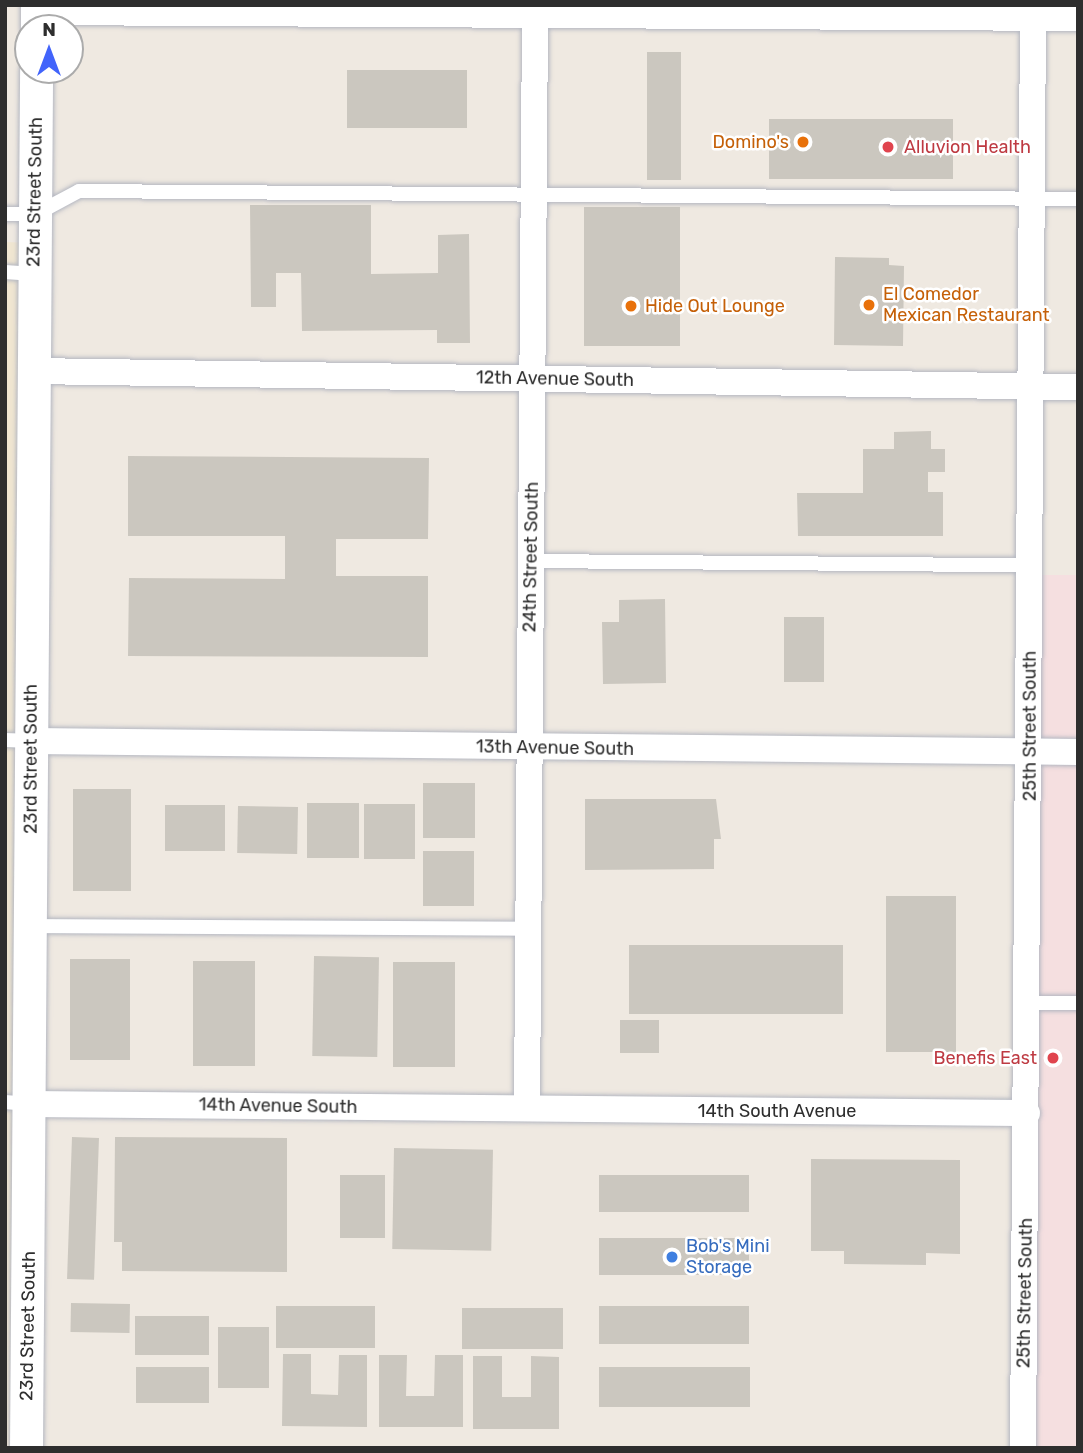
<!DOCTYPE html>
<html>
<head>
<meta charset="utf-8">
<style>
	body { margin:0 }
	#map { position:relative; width:1083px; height:1453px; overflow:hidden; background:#efe9e1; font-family:Rubik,sans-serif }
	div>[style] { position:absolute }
	.education>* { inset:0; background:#f0e6d1 }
	.medical>* { inset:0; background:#f5dfe0; transform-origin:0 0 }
	.building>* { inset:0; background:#cbc7bf; transform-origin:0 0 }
	.roads { filter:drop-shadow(0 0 2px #b4b7c1) drop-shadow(0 0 2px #b4b7c1) }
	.service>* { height:14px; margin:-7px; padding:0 7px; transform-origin:7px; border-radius:7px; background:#fff }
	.minor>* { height:26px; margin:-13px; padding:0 13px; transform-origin:13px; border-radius:13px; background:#fff }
	.tertiary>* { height:33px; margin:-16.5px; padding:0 16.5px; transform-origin:16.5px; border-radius:16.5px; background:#fff }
	.dots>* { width:19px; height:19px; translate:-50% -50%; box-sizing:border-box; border:4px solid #fff; border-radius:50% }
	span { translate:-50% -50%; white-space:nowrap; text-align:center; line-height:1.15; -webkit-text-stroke:5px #fff; paint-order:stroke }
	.food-label { font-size:18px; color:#c56008 }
	.right { translate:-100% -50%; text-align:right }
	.left { translate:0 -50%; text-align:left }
	.health-label { font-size:18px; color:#be3a42 }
	.street-label { font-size:18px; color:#2e2e2e }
	.shop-label { font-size:18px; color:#366cbe }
	.frame { position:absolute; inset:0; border:7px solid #2e2e2e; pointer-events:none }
	.north { position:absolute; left:14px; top:14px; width:70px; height:70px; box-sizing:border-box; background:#fff; border:2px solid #ababab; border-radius:50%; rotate:0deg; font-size:19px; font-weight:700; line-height:28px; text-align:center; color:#2e2e2e }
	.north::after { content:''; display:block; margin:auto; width:24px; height:32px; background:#4264fb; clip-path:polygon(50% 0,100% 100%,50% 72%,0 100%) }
</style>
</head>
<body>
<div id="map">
	<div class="education">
		<i style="clip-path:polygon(5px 242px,35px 243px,26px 1448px,5px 1448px)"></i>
	</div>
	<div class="medical">
		<i style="left:1029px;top:575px;width:49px;height:873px"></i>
	</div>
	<div class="building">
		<i style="left:647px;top:52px;width:34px;height:128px"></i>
		<i style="left:347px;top:70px;width:120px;height:58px"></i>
		<i style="left:769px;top:119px;width:184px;height:60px"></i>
		<i style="clip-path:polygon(250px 205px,371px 205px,371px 274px,438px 273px,438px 235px,469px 234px,470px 343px,437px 343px,437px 330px,302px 331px,301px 273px,276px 273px,276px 307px,251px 307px)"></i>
		<i style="left:680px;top:207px;width:139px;height:96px;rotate:90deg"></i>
		<i style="clip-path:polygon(835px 257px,889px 258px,889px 265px,904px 266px,903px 346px,834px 345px)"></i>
		<i style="clip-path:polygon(931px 431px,931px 449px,945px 449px,945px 472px,928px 472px,928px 492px,943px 492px,943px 536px,798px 536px,797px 493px,863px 493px,863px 449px,894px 449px,894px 432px)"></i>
		<i style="clip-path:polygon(128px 456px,429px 458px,428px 539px,336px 539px,336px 576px,428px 576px,428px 657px,128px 656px,129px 578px,285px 579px,285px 536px,128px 536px)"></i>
		<i style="clip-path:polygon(665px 599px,666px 683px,603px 684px,602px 622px,619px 622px,619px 600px)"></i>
		<i style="left:784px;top:617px;width:40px;height:65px"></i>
		<i style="left:423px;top:783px;width:52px;height:55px"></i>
		<i style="left:73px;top:789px;width:58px;height:102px"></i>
		<i style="clip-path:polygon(585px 799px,716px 799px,721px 839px,714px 839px,714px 869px,585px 870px)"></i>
		<i style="left:307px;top:803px;width:52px;height:55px"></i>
		<i style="left:364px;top:804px;width:51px;height:55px"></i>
		<i style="left:165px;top:805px;width:60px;height:46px"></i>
		<i style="left:238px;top:806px;width:60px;height:47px;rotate:1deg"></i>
		<i style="left:423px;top:851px;width:51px;height:55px"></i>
		<i style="left:886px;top:896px;width:70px;height:156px"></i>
		<i style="left:629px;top:945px;width:214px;height:69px"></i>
		<i style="left:314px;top:956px;width:65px;height:100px;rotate:1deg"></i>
		<i style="left:70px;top:959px;width:60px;height:101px"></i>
		<i style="left:193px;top:961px;width:62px;height:105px"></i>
		<i style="left:393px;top:962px;width:62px;height:105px"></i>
		<i style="left:620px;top:1020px;width:39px;height:33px"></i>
		<i style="left:72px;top:1137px;width:27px;height:142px;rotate:2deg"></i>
		<i style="clip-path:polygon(115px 1137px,287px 1138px,287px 1272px,122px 1271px,122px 1242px,114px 1242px)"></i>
		<i style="left:394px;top:1148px;width:99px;height:101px;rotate:1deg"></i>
		<i style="clip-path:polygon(811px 1159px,960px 1160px,960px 1254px,926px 1253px,926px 1265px,844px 1264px,844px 1251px,811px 1251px)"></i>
		<i style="left:340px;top:1175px;width:45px;height:63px"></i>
		<i style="left:599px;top:1175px;width:150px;height:37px"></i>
		<i style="left:599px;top:1238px;width:150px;height:37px"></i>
		<i style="left:71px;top:1303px;width:59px;height:29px;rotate:1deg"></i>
		<i style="left:276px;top:1306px;width:99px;height:42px"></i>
		<i style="left:599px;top:1306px;width:150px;height:38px"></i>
		<i style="left:462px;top:1308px;width:101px;height:41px"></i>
		<i style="left:135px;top:1316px;width:74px;height:39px"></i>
		<i style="left:218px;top:1327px;width:51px;height:61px"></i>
		<i style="clip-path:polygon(283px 1354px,311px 1354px,311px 1394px,338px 1395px,339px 1355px,367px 1355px,367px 1427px,282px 1426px)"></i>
		<i style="clip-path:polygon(379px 1355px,407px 1355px,406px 1396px,434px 1396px,435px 1355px,463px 1355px,463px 1427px,379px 1427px)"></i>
		<i style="clip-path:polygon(473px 1356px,502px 1356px,502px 1397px,531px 1397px,531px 1356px,559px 1357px,559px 1429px,473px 1429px)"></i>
		<i style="left:136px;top:1367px;width:73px;height:36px"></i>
		<i style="left:599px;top:1367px;width:151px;height:40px"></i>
	</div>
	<div class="roads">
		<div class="service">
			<i style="left:5px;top:214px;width:31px"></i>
			<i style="left:36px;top:214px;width:49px;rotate:-28.1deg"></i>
			<i style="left:79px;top:191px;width:999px;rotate:0.46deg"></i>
			<i style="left:5px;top:272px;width:29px;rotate:4deg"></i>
			<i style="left:531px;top:561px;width:499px;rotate:0.5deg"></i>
			<i style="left:5px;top:740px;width:27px;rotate:2deg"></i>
			<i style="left:30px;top:926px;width:496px;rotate:0.3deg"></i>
			<i style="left:1028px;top:1003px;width:50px"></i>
			<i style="left:5px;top:1102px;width:24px;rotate:5deg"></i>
		</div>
		<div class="minor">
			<i style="left:37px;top:12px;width:1041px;rotate:0.33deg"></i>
			<i style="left:32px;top:371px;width:1046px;rotate:0.88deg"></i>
			<i style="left:32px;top:741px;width:1046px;rotate:0.6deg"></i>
			<i style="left:29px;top:1104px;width:998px;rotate:0.52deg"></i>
			<i style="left:527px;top:1108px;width:1103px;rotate:-89.58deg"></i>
			<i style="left:1023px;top:1448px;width:1443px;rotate:-89.6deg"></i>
		</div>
		<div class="tertiary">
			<i style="left:37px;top:28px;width:23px;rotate:-90deg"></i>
			<i style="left:26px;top:1448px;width:1378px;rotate:-89.58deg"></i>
		</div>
	</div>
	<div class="dots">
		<i style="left:803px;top:142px;background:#e8710a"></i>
		<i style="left:888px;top:147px;background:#e0444e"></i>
		<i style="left:869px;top:305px;background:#e8710a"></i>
		<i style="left:631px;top:306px;background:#e8710a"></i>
		<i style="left:1053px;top:1058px;background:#e0444e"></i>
		<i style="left:672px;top:1257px;background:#3f7fe0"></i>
	</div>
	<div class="food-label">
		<span class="right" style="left:789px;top:142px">Domino's</span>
		<span class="left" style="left:883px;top:305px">El Comedor<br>Mexican Restaurant</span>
		<span class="left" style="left:645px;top:306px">Hide Out Lounge</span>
	</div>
	<div class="health-label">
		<span class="left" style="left:904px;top:147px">Alluvion Health</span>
		<span class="right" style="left:1037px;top:1058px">Benefis East</span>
	</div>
	<div class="street-label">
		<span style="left:35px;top:192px;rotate:-89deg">23rd Street South</span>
		<span style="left:555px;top:379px;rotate:1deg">12th Avenue South</span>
		<span style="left:531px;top:557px;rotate:-89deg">24th Street South</span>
		<span style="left:1030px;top:726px;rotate:-90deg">25th Street South</span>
		<span style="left:555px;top:748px;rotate:1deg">13th Avenue South</span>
		<span style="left:31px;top:759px;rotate:-90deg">23rd Street South</span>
		<span style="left:278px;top:1106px;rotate:1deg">14th Avenue South</span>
		<span style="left:777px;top:1111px">14th South Avenue</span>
		<span style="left:1025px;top:1293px;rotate:-89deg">25th Street South</span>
		<span style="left:28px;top:1326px;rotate:-89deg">23rd Street South</span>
	</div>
	<div class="shop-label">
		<span class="left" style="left:686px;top:1257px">Bob's Mini<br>Storage</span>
	</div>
	<div class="frame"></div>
	<div class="north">N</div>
</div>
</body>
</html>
